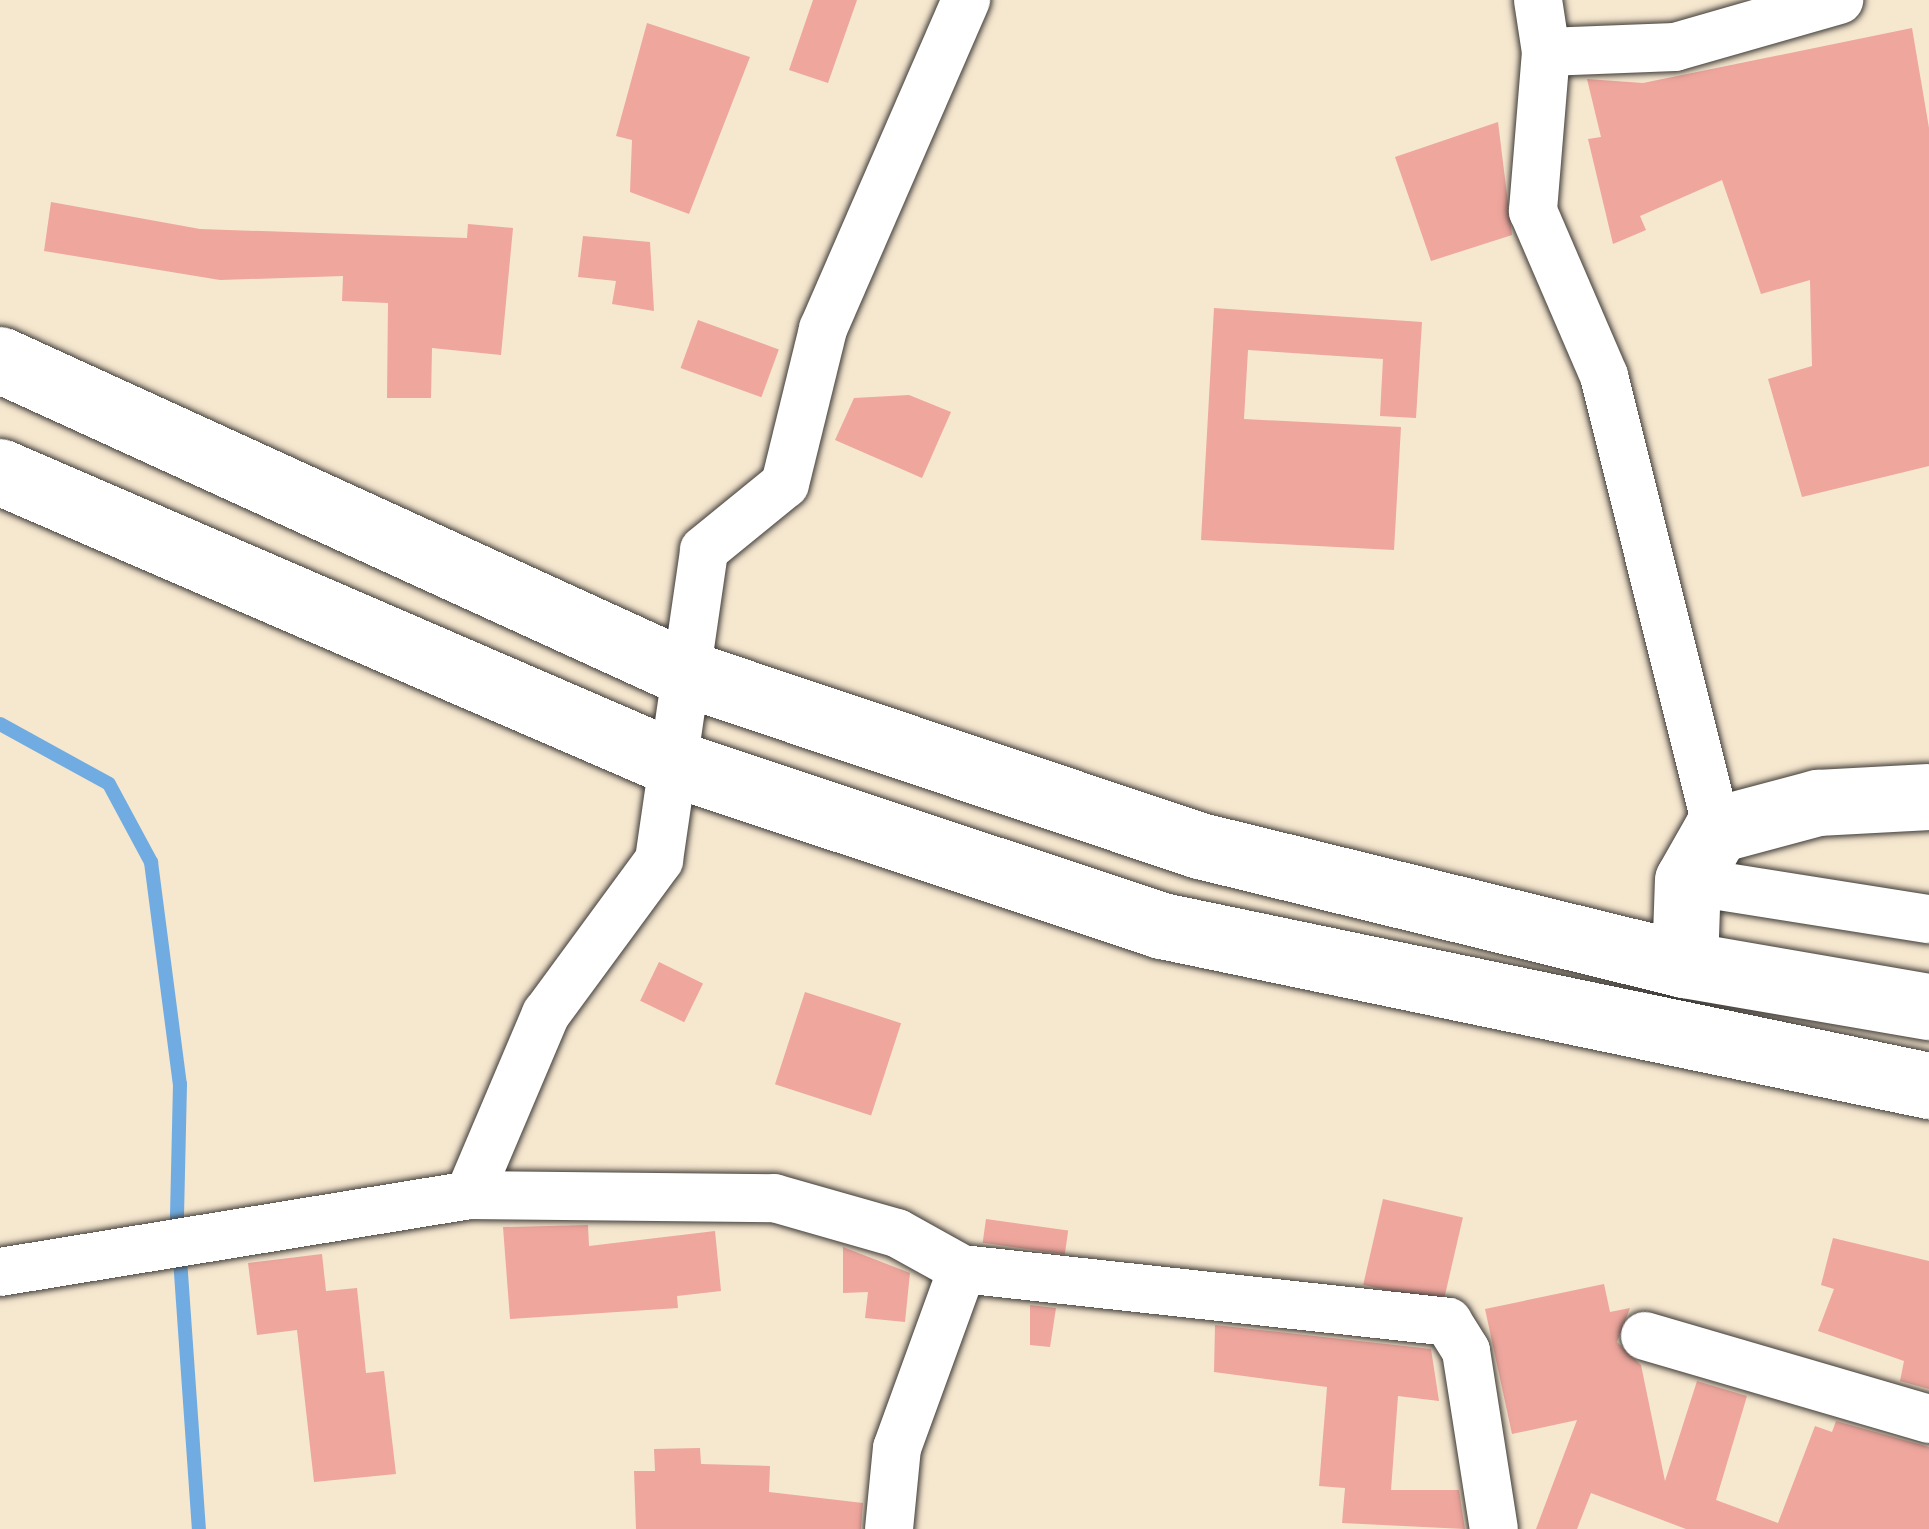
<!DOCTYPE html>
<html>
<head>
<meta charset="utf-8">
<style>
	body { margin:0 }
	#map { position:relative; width:1929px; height:1529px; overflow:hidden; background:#f6e7cf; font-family:"Indie Flower",sans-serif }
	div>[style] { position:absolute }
	.stream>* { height:14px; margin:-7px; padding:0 7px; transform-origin:7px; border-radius:7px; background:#70ace1 }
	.building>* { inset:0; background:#eea69d; transform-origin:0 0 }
	.roads { filter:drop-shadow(0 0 3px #3d3a37) drop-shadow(0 0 3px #3d3a37) }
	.street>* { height:48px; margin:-24px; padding:0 24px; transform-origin:24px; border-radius:24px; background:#fff }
	.secondary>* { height:66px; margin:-33px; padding:0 33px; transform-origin:33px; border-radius:33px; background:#fff }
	span { translate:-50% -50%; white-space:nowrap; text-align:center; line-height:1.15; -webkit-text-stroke:9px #fcf5e5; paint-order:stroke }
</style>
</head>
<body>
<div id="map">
	<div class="stream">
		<i style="left:0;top:724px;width:124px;rotate:28.8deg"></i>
		<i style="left:109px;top:784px;width:89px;rotate:61.7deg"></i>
		<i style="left:151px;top:862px;width:224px;rotate:82.6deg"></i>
		<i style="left:180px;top:1084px;width:132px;rotate:91.3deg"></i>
		<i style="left:177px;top:1216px;width:314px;rotate:86deg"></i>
	</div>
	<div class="building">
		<i style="clip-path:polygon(813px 0,857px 0,828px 83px,789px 70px)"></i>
		<i style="clip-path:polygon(647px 23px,750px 57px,689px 214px,630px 192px,632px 140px,616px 136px)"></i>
		<i style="clip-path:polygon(1912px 28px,1929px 128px,1929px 466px,1802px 497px,1768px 379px,1812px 366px,1810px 280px,1761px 294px,1722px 180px,1640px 216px,1646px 230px,1613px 244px,1588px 139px,1601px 137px,1587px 79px,1643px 83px)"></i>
		<i style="clip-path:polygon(1498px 122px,1512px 235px,1431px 261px,1395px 157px)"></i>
		<i style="clip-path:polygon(51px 202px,200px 229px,467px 238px,468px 224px,513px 228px,501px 355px,432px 348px,431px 398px,387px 398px,388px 303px,342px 301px,343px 276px,220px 280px,44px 251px)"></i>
		<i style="clip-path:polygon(583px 236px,650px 242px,654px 311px,612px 304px,616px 281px,578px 277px)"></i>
		<i style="clip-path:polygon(1214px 308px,1422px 322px,1416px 418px,1380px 416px,1383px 359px,1248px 350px,1244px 419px,1401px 427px,1394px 550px,1201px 540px)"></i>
		<i style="left:698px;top:320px;width:86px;height:51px;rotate:20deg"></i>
		<i style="clip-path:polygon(909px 395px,951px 412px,922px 478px,835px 440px,854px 398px)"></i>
		<i style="left:659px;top:962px;width:49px;height:43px;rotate:26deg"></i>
		<i style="left:805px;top:992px;width:101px;height:97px;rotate:18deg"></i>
		<i style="left:1383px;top:1199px;width:82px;height:88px;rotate:13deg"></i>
		<i style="left:986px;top:1219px;width:83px;height:24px;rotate:8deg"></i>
		<i style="clip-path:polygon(588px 1225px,589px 1246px,715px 1231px,721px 1291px,677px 1296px,678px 1308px,510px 1319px,503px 1227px)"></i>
		<i style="clip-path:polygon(1833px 1238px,1929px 1261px,1929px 1389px,1900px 1381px,1904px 1361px,1818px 1331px,1834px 1289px,1821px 1285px)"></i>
		<i style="clip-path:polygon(843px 1247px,910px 1273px,905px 1322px,865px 1318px,868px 1292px,843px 1293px)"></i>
		<i style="clip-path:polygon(322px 1254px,326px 1291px,357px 1288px,366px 1373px,384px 1371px,396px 1474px,314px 1482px,297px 1330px,257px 1335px,248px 1263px)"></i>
		<i style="clip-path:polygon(1604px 1284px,1610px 1312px,1630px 1308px,1617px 1342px,1641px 1365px,1665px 1481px,1697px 1381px,1747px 1396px,1716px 1500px,1778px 1523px,1815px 1426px,1832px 1432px,1836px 1421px,1929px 1447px,1929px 1529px,1686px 1529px,1591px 1493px,1577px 1529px,1536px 1529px,1577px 1420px,1512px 1434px,1485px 1309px)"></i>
		<i style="clip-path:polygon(1030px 1305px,1056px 1308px,1050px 1347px,1030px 1345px)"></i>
		<i style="clip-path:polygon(1215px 1325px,1431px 1349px,1439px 1401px,1398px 1396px,1391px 1490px,1459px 1490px,1465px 1529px,1342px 1523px,1345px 1488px,1319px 1486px,1327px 1387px,1214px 1372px)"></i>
		<i style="clip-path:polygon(700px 1448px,701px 1464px,770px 1466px,769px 1492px,863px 1503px,861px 1529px,636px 1529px,634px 1471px,655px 1471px,654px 1449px)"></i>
	</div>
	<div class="roads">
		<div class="street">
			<i style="left:1538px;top:0;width:53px;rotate:81.3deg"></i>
			<i style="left:1546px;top:52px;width:160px;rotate:94.7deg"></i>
			<i style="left:1533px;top:211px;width:180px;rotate:66.7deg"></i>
			<i style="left:1604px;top:376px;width:468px;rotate:76deg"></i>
			<i style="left:1546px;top:52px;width:129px;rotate:-2.2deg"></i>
			<i style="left:1675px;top:47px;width:171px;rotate:-16deg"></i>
			<i style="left:1688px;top:881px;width:244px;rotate:9deg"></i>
			<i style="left:469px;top:1195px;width:197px;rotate:-67deg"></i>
			<i style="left:546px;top:1014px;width:191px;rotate:-53.7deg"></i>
			<i style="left:659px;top:860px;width:313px;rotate:-81.7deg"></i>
			<i style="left:704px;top:550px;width:104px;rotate:-39.2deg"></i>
			<i style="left:785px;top:484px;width:160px;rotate:-76.2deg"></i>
			<i style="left:823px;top:329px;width:359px;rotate:-66.5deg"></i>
			<i style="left:0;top:1272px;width:475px;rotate:-9.3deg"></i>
			<i style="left:469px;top:1195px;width:305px;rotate:0.6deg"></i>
			<i style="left:774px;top:1198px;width:128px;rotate:15.9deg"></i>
			<i style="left:897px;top:1233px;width:74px;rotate:29deg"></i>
			<i style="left:962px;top:1269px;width:489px;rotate:6.2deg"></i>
			<i style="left:1448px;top:1322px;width:34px;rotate:58deg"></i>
			<i style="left:1466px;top:1351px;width:180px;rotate:81.1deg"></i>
			<i style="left:1645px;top:1336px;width:296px;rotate:16.3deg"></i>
			<i style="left:889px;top:1529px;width:81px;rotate:-84.4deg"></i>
			<i style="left:897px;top:1448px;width:190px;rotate:-70deg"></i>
		</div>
		<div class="secondary">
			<i style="left:0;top:360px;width:755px;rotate:24.56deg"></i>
			<i style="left:687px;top:674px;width:541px;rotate:18.54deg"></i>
			<i style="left:1200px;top:846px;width:499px;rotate:13.8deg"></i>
			<i style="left:1685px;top:965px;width:248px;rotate:9.8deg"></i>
			<i style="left:0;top:472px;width:735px;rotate:23.39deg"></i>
			<i style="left:675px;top:764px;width:513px;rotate:18.4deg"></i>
			<i style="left:1162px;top:926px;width:784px;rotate:11.78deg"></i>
			<i style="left:1685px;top:965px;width:84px;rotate:-88deg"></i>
			<i style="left:1688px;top:881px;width:59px;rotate:-60.4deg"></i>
			<i style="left:1717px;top:830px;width:105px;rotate:-15deg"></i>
			<i style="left:1818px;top:803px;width:111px;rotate:-3.1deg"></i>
		</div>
	</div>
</div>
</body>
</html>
